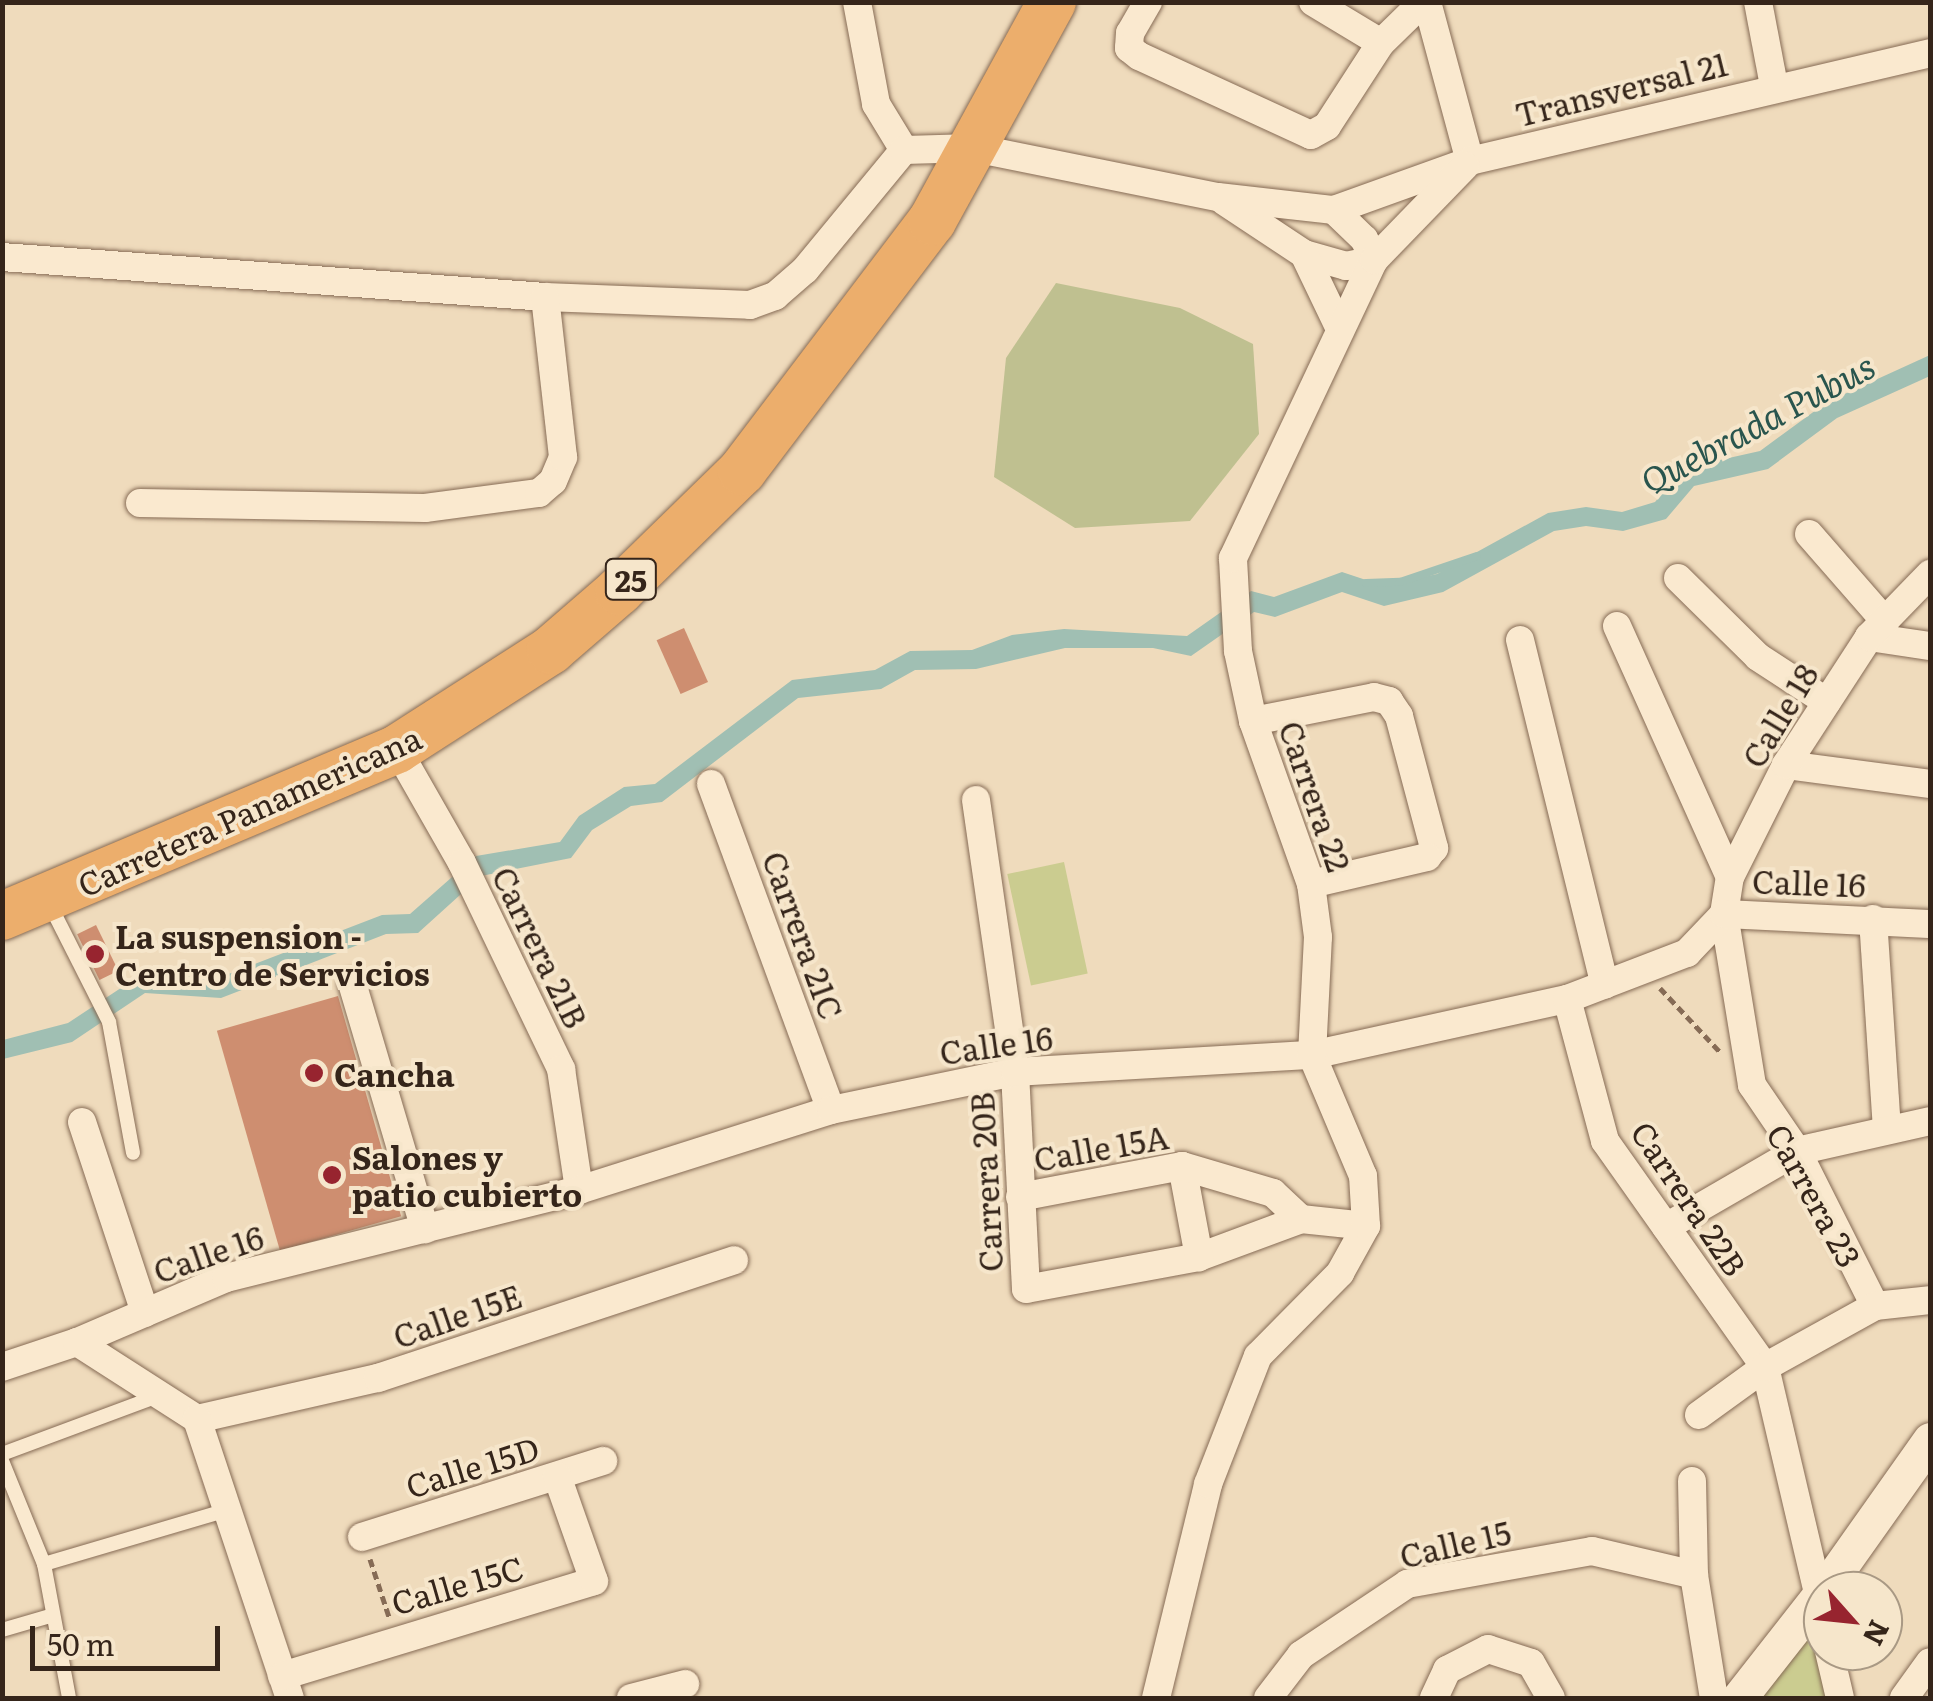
<!DOCTYPE html>
<html>
<head>
<meta charset="utf-8">
<style>
	body { margin:0 }
	#map { position:relative; width:1933px; height:1701px; overflow:hidden; background:#efdbbc; font-family:Literata,serif }
	div>[style] { position:absolute }
	.green>* { inset:0; background:#cbcc90; transform-origin:0 0 }
	.cemetery>* { inset:0; background:#bfc090 }
	.water>* { inset:0; background:#a0bfb3 }
	.stream>* { height:8px; margin:-4px; padding:0 4px; transform-origin:4px; border-radius:4px; background:#a0bfb3 }
	.building>* { inset:0; background:#ce8e70; transform-origin:0 0 }
	.path>* { height:5px; margin-top:-2.5px; transform-origin:0; background:repeating-linear-gradient(90deg,#866b55 0 8px,transparent 0 13px) }
	.roads { filter:drop-shadow(0 0 2px #866b55) drop-shadow(0 0 2px #866b55) }
	.service>* { height:14px; margin:-7px; padding:0 7px; transform-origin:7px; border-radius:7px; background:#fae9cf }
	.minor>* { height:28px; margin:-14px; padding:0 14px; transform-origin:14px; border-radius:14px; background:#fae9cf }
	.tertiary>* { height:35px; margin:-17.5px; padding:0 17.5px; transform-origin:17.5px; border-radius:17.5px; background:#fae9cf }
	.trunk>* { height:48px; margin:-24px; padding:0 24px; transform-origin:24px; border-radius:24px; background:#ecae6c }
	.dots>* { width:28px; height:28px; translate:-50% -50%; box-sizing:border-box; border:5px solid #f6e6cb; border-radius:50% }
	span { translate:-50% -50%; white-space:nowrap; text-align:center; line-height:1.15; -webkit-text-stroke:8px #f6e6cb; paint-order:stroke }
	.shield-label span { padding:2px 8px; background:#f6e6cb; border:2px solid; border-radius:8px; -webkit-text-stroke-width:0 }
	.shield-label { font-size:30px; color:#35251a; font-weight:700 }
	.street-label { font-size:32px; color:#35251a }
	.poi-label { font-size:32px; color:#35251a; font-weight:700 }
	.left { translate:0 -50%; text-align:left }
	.water-label { font-size:35px; color:#29554e; font-style:italic }
	.frame { position:absolute; inset:0; border:5px solid #35251a; pointer-events:none }
	.north { position:absolute; left:1803px; top:1571px; width:100px; height:100px; box-sizing:border-box; background:#f6e6cb; border:2px solid #a99984; border-radius:50%; rotate:117deg; font-size:28px; font-weight:700; line-height:40px; text-align:center; color:#35251a }
	.north::after { content:''; display:block; margin:auto; width:35px; height:45px; background:#97242f; clip-path:polygon(50% 0,100% 100%,50% 72%,0 100%) }
	.scale { position:absolute; left:30px; top:1626px; width:190px; height:45px; box-sizing:border-box; border:5px solid #35251a; border-top:0; padding-left:12px; font-size:30px; line-height:35px; white-space:nowrap; color:#35251a; -webkit-text-stroke:8px #f6e6cb; paint-order:stroke }
</style>
</head>
<body>
<div id="map">
	<div class="green">
		<i style="left:1064px;top:862px;width:114px;height:58px;rotate:78deg"></i>
		<i style="clip-path:polygon(1821px 1622px,1832px 1698px,1751px 1698px)"></i>
	</div>
	<div class="cemetery">
		<i style="clip-path:polygon(1056px 283px,1180px 308px,1253px 344px,1259px 434px,1190px 521px,1075px 528px,994px 477px,1006px 358px)"></i>
	</div>
	<div class="water">
		<i style="clip-path:polygon(1930px 355px,1930px 376px,1837px 418px,1768px 469px,1694px 486px,1666px 519px,1623px 531px,1586px 526px,1554px 531px,1443px 592px,1384px 606px,1342px 592px,1275px 617px,1254px 612px,1191px 656px,1153px 648px,1065px 648px,976px 669px,915px 670px,881px 689px,798px 698px,662px 802px,631px 806px,592px 830px,571px 858px,481px 876px,418px 933px,386px 934px,221px 998px,145px 993px,72px 1042px,3px 1059px,3px 1040px,68px 1023px,142px 974px,218px 978px,382px 915px,410px 914px,476px 856px,560px 842px,579px 816px,624px 787px,655px 784px,792px 680px,875px 670px,910px 651px,972px 650px,1012px 635px,1064px 629px,1187px 636px,1251px 591px,1274px 597px,1342px 572px,1384px 586px,1437px 574px,1548px 513px,1586px 507px,1622px 512px,1655px 502px,1684px 468px,1760px 451px,1827px 402px)"></i>
	</div>
	<div class="stream">
		<i style="left:1366px;top:583px;width:34px;rotate:-2deg"></i>
		<i style="left:1400px;top:582px;width:81px;rotate:-18.7deg"></i>
	</div>
	<div class="building">
		<i style="left:684px;top:628px;width:59px;height:30px;rotate:66deg"></i>
		<i style="left:96px;top:925px;width:51px;height:21px;rotate:64deg"></i>
		<i style="left:338px;top:996px;width:229px;height:126px;rotate:74deg"></i>
	</div>
	<div class="path">
		<i style="left:1660px;top:988px;width:89px;rotate:46.8deg"></i>
		<i style="left:370px;top:1559px;width:64px;rotate:71.8deg"></i>
	</div>
	<div class="roads">
		<div class="service">
			<i style="left:50px;top:905px;width:131px;rotate:63.2deg"></i>
			<i style="left:109px;top:1022px;width:133px;rotate:79.6deg"></i>
			<i style="left:2px;top:1454px;width:170px;rotate:-20.4deg"></i>
			<i style="left:2px;top:1461px;width:111px;rotate:67.8deg"></i>
			<i style="left:44px;top:1564px;width:136px;rotate:79.4deg"></i>
			<i style="left:44px;top:1564px;width:192px;rotate:-16.4deg"></i>
			<i style="left:2px;top:1630px;width:50px;rotate:-16.3deg"></i>
		</div>
		<div class="minor">
			<i style="left:857px;top:2px;width:104px;rotate:79.4deg"></i>
			<i style="left:876px;top:104px;width:54px;rotate:58.7deg"></i>
			<i style="left:1148px;top:2px;width:36px;rotate:120deg"></i>
			<i style="left:1130px;top:33px;width:15px;rotate:94deg"></i>
			<i style="left:1129px;top:48px;width:13px;rotate:39deg"></i>
			<i style="left:1139px;top:56px;width:189px;rotate:24.7deg"></i>
			<i style="left:1311px;top:135px;width:18px;rotate:-29deg"></i>
			<i style="left:1327px;top:126px;width:99px;rotate:-57deg"></i>
			<i style="left:1381px;top:43px;width:59px;rotate:-44.3deg"></i>
			<i style="left:1313px;top:2px;width:79px;rotate:31.1deg"></i>
			<i style="left:1427px;top:2px;width:165px;rotate:74.9deg"></i>
			<i style="left:1758px;top:2px;width:86px;rotate:79.2deg"></i>
			<i style="left:1224px;top:201px;width:96px;rotate:33.5deg"></i>
			<i style="left:1304px;top:254px;width:44px;rotate:15.9deg"></i>
			<i style="left:1346px;top:266px;width:29px;rotate:-12deg"></i>
			<i style="left:1374px;top:260px;width:23px;rotate:-115deg"></i>
			<i style="left:1364px;top:239px;width:42px;rotate:-136deg"></i>
			<i style="left:1304px;top:254px;width:79px;rotate:64.4deg"></i>
			<i style="left:2px;top:257px;width:544px;rotate:4.21deg"></i>
			<i style="left:545px;top:297px;width:205px;rotate:2.2deg"></i>
			<i style="left:750px;top:305px;width:27px;rotate:-20deg"></i>
			<i style="left:775px;top:296px;width:40px;rotate:-41deg"></i>
			<i style="left:805px;top:270px;width:156px;rotate:-50.5deg"></i>
			<i style="left:904px;top:150px;width:70px;rotate:-1.6deg"></i>
			<i style="left:974px;top:148px;width:249px;rotate:11.4deg"></i>
			<i style="left:1218px;top:197px;width:117px;rotate:6.4deg"></i>
			<i style="left:1334px;top:210px;width:145px;rotate:-19.8deg"></i>
			<i style="left:1470px;top:161px;width:473px;rotate:-13.2deg"></i>
			<i style="left:140px;top:503px;width:285px;rotate:1deg"></i>
			<i style="left:425px;top:508px;width:115px;rotate:-7.5deg"></i>
			<i style="left:539px;top:493px;width:18px;rotate:-41deg"></i>
			<i style="left:553px;top:481px;width:26px;rotate:-67deg"></i>
			<i style="left:563px;top:457px;width:161px;rotate:-96.4deg"></i>
			<i style="left:1809px;top:534px;width:116px;rotate:48.9deg"></i>
			<i style="left:1678px;top:578px;width:112px;rotate:44.6deg"></i>
			<i style="left:1758px;top:657px;width:82px;rotate:33.1deg"></i>
			<i style="left:1617px;top:626px;width:275px;rotate:65.8deg"></i>
			<i style="left:1869px;top:637px;width:62px;rotate:8.4deg"></i>
			<i style="left:1520px;top:640px;width:355px;rotate:76.2deg"></i>
			<i style="left:1253px;top:721px;width:123px;rotate:-11.2deg"></i>
			<i style="left:1374px;top:697px;width:16px;rotate:15deg"></i>
			<i style="left:1389px;top:701px;width:18px;rotate:56deg"></i>
			<i style="left:1399px;top:716px;width:137px;rotate:75.1deg"></i>
			<i style="left:1434px;top:848px;width:11px;rotate:128deg"></i>
			<i style="left:1427px;top:857px;width:119px;rotate:166.9deg"></i>
			<i style="left:397px;top:749px;width:131px;rotate:60.3deg"></i>
			<i style="left:462px;top:863px;width:229px;rotate:64.3deg"></i>
			<i style="left:561px;top:1069px;width:122px;rotate:81.5deg"></i>
			<i style="left:1786px;top:765px;width:145px;rotate:7.5deg"></i>
			<i style="left:711px;top:784px;width:347px;rotate:69.8deg"></i>
			<i style="left:976px;top:800px;width:275px;rotate:81.8deg"></i>
			<i style="left:1015px;top:1072px;width:217px;rotate:87.1deg"></i>
			<i style="left:1026px;top:1289px;width:176px;rotate:-10.5deg"></i>
			<i style="left:1199px;top:1257px;width:109px;rotate:-20.4deg"></i>
			<i style="left:1301px;top:1219px;width:65px;rotate:6.1deg"></i>
			<i style="left:1873px;top:919px;width:209px;rotate:86.2deg"></i>
			<i style="left:352px;top:983px;width:257px;rotate:73.5deg"></i>
			<i style="left:1567px;top:999px;width:147px;rotate:75deg"></i>
			<i style="left:1605px;top:1141px;width:277px;rotate:54.7deg"></i>
			<i style="left:1765px;top:1367px;width:250px;rotate:76.8deg"></i>
			<i style="left:82px;top:1122px;width:201px;rotate:71.7deg"></i>
			<i style="left:1182px;top:1166px;width:93px;rotate:79.4deg"></i>
			<i style="left:1020px;top:1197px;width:165px;rotate:-10.8deg"></i>
			<i style="left:1182px;top:1166px;width:95px;rotate:16.5deg"></i>
			<i style="left:1273px;top:1193px;width:38px;rotate:43deg"></i>
			<i style="left:1666px;top:1227px;width:151px;rotate:-30.1deg"></i>
			<i style="left:1797px;top:1151px;width:136px;rotate:-12.7deg"></i>
			<i style="left:1875px;top:1306px;width:174px;rotate:-116.7deg"></i>
			<i style="left:1797px;top:1151px;width:80px;rotate:-124.3deg"></i>
			<i style="left:1752px;top:1085px;width:173px;rotate:-99.3deg"></i>
			<i style="left:1724px;top:914px;width:37px;rotate:-81deg"></i>
			<i style="left:1730px;top:877px;width:125px;rotate:-63.4deg"></i>
			<i style="left:1786px;top:765px;width:153px;rotate:-57deg"></i>
			<i style="left:1869px;top:637px;width:88px;rotate:-45.9deg"></i>
			<i style="left:77px;top:1342px;width:143px;rotate:32.7deg"></i>
			<i style="left:2px;top:1367px;width:79px;rotate:-18.4deg"></i>
			<i style="left:77px;top:1342px;width:162px;rotate:-23.2deg"></i>
			<i style="left:226px;top:1278px;width:364px;rotate:-14deg"></i>
			<i style="left:579px;top:1190px;width:264px;rotate:-17.6deg"></i>
			<i style="left:831px;top:1110px;width:188px;rotate:-11.7deg"></i>
			<i style="left:1015px;top:1072px;width:297px;rotate:-3.3deg"></i>
			<i style="left:1312px;top:1055px;width:261px;rotate:-12.4deg"></i>
			<i style="left:1567px;top:999px;width:129px;rotate:-21deg"></i>
			<i style="left:1687px;top:953px;width:54px;rotate:-46.5deg"></i>
			<i style="left:1724px;top:914px;width:206px;rotate:2.8deg"></i>
			<i style="left:1699px;top:1415px;width:82px;rotate:-36deg"></i>
			<i style="left:1765px;top:1367px;width:126px;rotate:-29deg"></i>
			<i style="left:1875px;top:1306px;width:55px;rotate:-6.2deg"></i>
			<i style="left:197px;top:1419px;width:186px;rotate:-12.8deg"></i>
			<i style="left:378px;top:1378px;width:375px;rotate:-18.3deg"></i>
			<i style="left:197px;top:1419px;width:294px;rotate:71.6deg"></i>
			<i style="left:1692px;top:1481px;width:94px;rotate:88.8deg"></i>
			<i style="left:1694px;top:1575px;width:125px;rotate:80.8deg"></i>
			<i style="left:362px;top:1537px;width:253px;rotate:-17.5deg"></i>
			<i style="left:1829px;top:1651px;width:48px;rotate:76.8deg"></i>
			<i style="left:282px;top:1676px;width:326px;rotate:-16.9deg"></i>
			<i style="left:594px;top:1581px;width:111px;rotate:-109.4deg"></i>
			<i style="left:631px;top:1698px;width:56px;rotate:-14.5deg"></i>
			<i style="left:1156px;top:1698px;width:220px;rotate:-76.3deg"></i>
			<i style="left:1208px;top:1484px;width:137px;rotate:-68.7deg"></i>
			<i style="left:1258px;top:1356px;width:117px;rotate:-45.3deg"></i>
			<i style="left:1340px;top:1273px;width:54px;rotate:-61deg"></i>
			<i style="left:1366px;top:1226px;width:50px;rotate:-93.4deg"></i>
			<i style="left:1363px;top:1176px;width:131px;rotate:-112.9deg"></i>
			<i style="left:1312px;top:1055px;width:118px;rotate:-87.1deg"></i>
			<i style="left:1318px;top:937px;width:53px;rotate:-97.5deg"></i>
			<i style="left:1311px;top:884px;width:173px;rotate:-109.6deg"></i>
			<i style="left:1253px;top:721px;width:72px;rotate:-102.1deg"></i>
			<i style="left:1238px;top:651px;width:93px;rotate:-93.1deg"></i>
			<i style="left:1233px;top:558px;width:330px;rotate:-64.7deg"></i>
			<i style="left:1374px;top:260px;width:131px;rotate:-45.9deg"></i>
			<i style="left:1268px;top:1698px;width:54px;rotate:-52.5deg"></i>
			<i style="left:1301px;top:1655px;width:128px;rotate:-33.8deg"></i>
			<i style="left:1407px;top:1584px;width:188px;rotate:-10.1deg"></i>
			<i style="left:1592px;top:1551px;width:105px;rotate:13.2deg"></i>
			<i style="left:1434px;top:1698px;width:31px;rotate:-65deg"></i>
			<i style="left:1447px;top:1670px;width:46px;rotate:-27.1deg"></i>
			<i style="left:1488px;top:1649px;width:45px;rotate:18deg"></i>
			<i style="left:1531px;top:1663px;width:40px;rotate:60.3deg"></i>
			<i style="left:1904px;top:1698px;width:44px;rotate:-54.2deg"></i>
		</div>
		<div class="tertiary">
			<i style="left:1823px;top:1591px;width:185px;rotate:-54.7deg"></i>
			<i style="left:1739px;top:1698px;width:136px;rotate:-51.9deg"></i>
		</div>
		<div class="trunk">
			<i style="left:2px;top:916px;width:429px;rotate:-22.9deg"></i>
			<i style="left:397px;top:749px;width:183px;rotate:-32.7deg"></i>
			<i style="left:551px;top:650px;width:90px;rotate:-40.9deg"></i>
			<i style="left:619px;top:591px;width:172px;rotate:-44.3deg"></i>
			<i style="left:742px;top:471px;width:314px;rotate:-52.8deg"></i>
			<i style="left:932px;top:221px;width:250px;rotate:-61.3deg"></i>
		</div>
	</div>
	<div class="dots">
		<i style="left:95px;top:954px;background:#97242f"></i>
		<i style="left:314px;top:1073px;background:#97242f"></i>
		<i style="left:332px;top:1175px;background:#97242f"></i>
	</div>
	<div class="shield-label">
		<span style="left:631px;top:579px">25</span>
	</div>
	<div class="street-label">
		<span style="left:1621px;top:88px;rotate:-14deg">Transversal 21</span>
		<span style="left:1779px;top:715px;rotate:-59deg">Calle 18</span>
		<span style="left:1316px;top:796px;rotate:71deg">Carrera 22</span>
		<span style="left:249px;top:810px;rotate:-24deg">Carretera Panamericana</span>
		<span style="left:1809px;top:882px;rotate:2deg">Calle 16</span>
		<span style="left:804px;top:935px;rotate:70deg">Carrera 21C</span>
		<span style="left:541px;top:947px;rotate:64deg">Carrera 21B</span>
		<span style="left:996px;top:1044px;rotate:-8deg">Calle 16</span>
		<span style="left:1101px;top:1147px;rotate:-10deg">Calle 15A</span>
		<span style="left:985px;top:1182px;rotate:-93deg">Carrera 20B</span>
		<span style="left:1815px;top:1195px;rotate:61deg">Carrera 23</span>
		<span style="left:1690px;top:1198px;rotate:56deg">Carrera 22B</span>
		<span style="left:208px;top:1253px;rotate:-19deg">Calle 16</span>
		<span style="left:457px;top:1315px;rotate:-19deg">Calle 15E</span>
		<span style="left:472px;top:1466px;rotate:-17deg">Calle 15D</span>
		<span style="left:1455px;top:1543px;rotate:-13deg">Calle 15</span>
		<span style="left:457px;top:1584px;rotate:-16deg">Calle 15C</span>
	</div>
	<div class="poi-label">
		<span class="left" style="left:115px;top:954px">La suspension -<br>Centro de Servicios</span>
		<span class="left" style="left:334px;top:1073px">Cancha</span>
		<span class="left" style="left:352px;top:1175px">Salones y<br>patio cubierto</span>
	</div>
	<div class="water-label">
		<span style="left:1757px;top:422px;rotate:-28deg">Quebrada Pubus</span>
	</div>
	<div class="frame"></div>
	<div class="north">N</div>
	<div class="scale">50 m</div>
</div>
</body>
</html>
